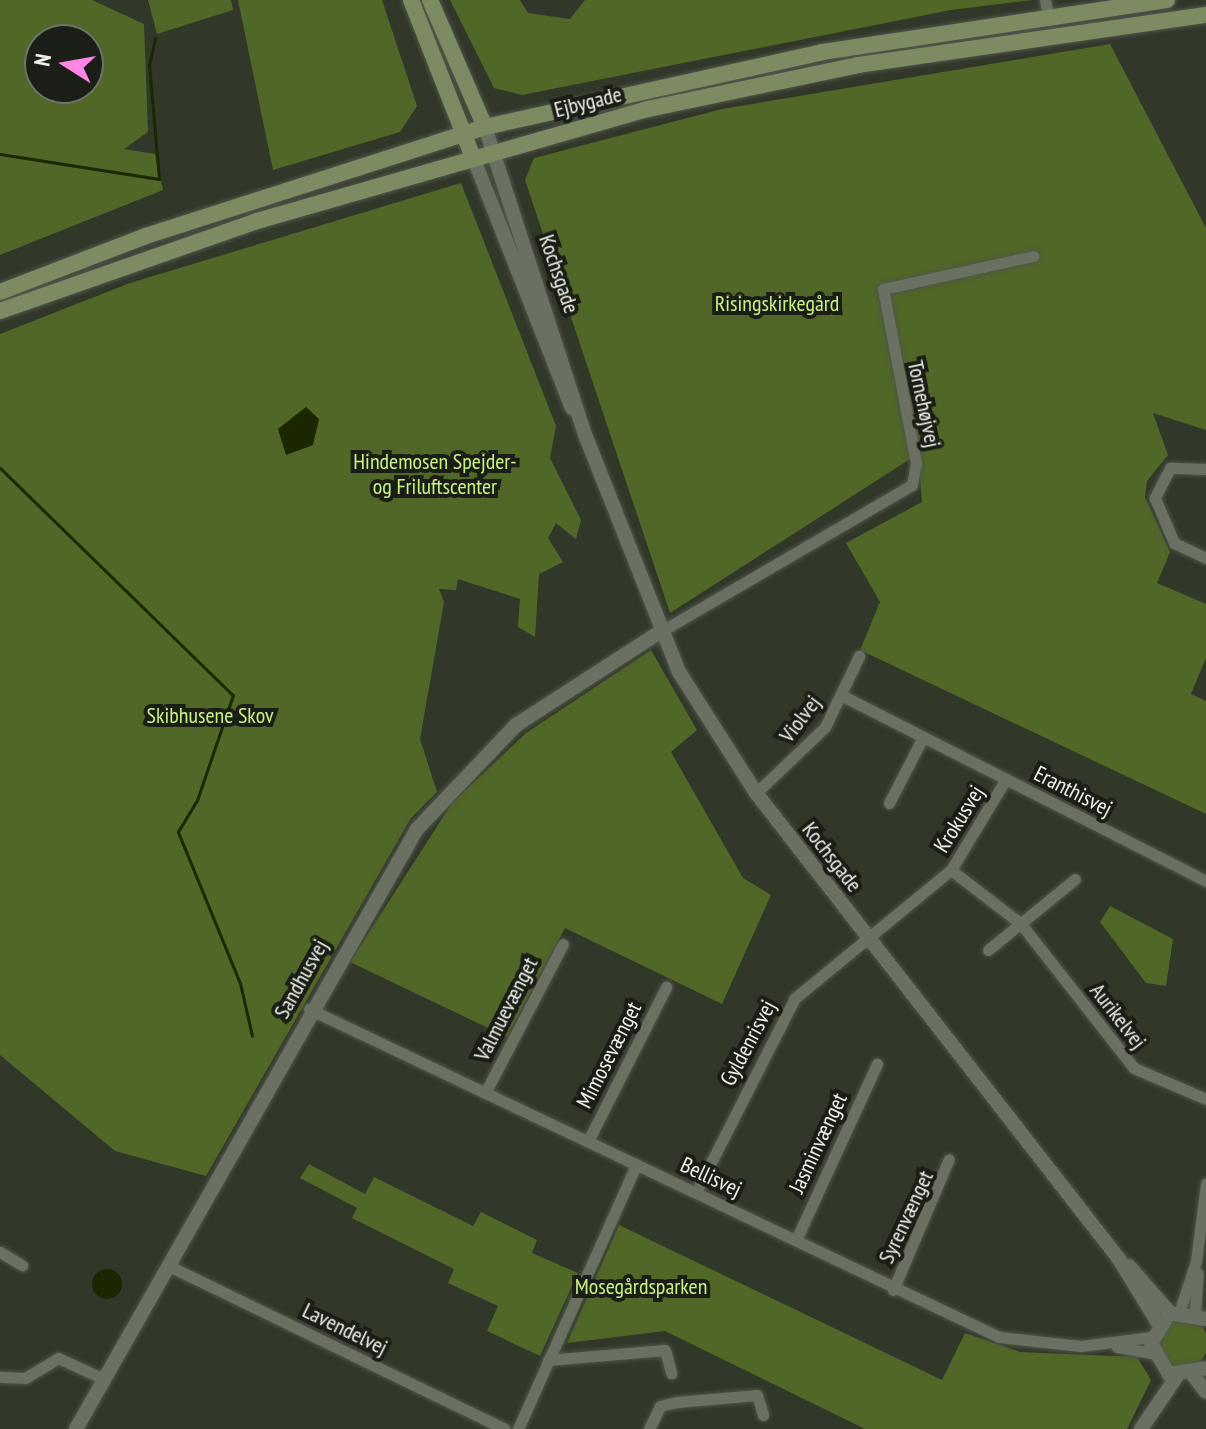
<!DOCTYPE html>
<html>
<head>
<meta charset="utf-8">
<style>
	body { margin:0 }
	#map { position:relative; width:1206px; height:1429px; overflow:hidden; background:#313729; font-family:"PT Sans Narrow",sans-serif }
	div>[style] { position:absolute }
	.green>* { inset:0; background:#516727 }
	.round { border-radius:50% }
	.water>* { inset:0; background:#1a2700 }
	.stream>* { height:3px; margin:-1.5px; padding:0 1.5px; transform-origin:1.5px; border-radius:1.5px; background:#1a2700 }
	.roads { filter:drop-shadow(0 0 2px #50554a) drop-shadow(0 0 2px #50554a) }
	.minor>* { height:11px; margin:-5.5px; padding:0 5.5px; transform-origin:5.5px; border-radius:5.5px; background:#6b7162 }
	.tertiary>* { height:14px; margin:-7px; padding:0 7px; transform-origin:7px; border-radius:7px; background:#6b7162 }
	.secondary>* { height:16px; margin:-8px; padding:0 8px; transform-origin:8px; border-radius:8px; background:#7c8b62 }
	span { translate:-50% -50%; white-space:nowrap; text-align:center; line-height:1.15; -webkit-text-stroke:8px #1b1d17; paint-order:stroke }
	.street-label { font-size:22px; color:#eef2e9 }
	.park-label { font-size:22px; color:#c9f284 }
	.north { position:absolute; left:24px; top:24px; width:80px; height:80px; box-sizing:border-box; background:#1b1d17; border:2px solid #6f726b; border-radius:50%; rotate:281deg; font-size:22px; font-weight:700; line-height:32px; text-align:center; color:#eef2e9 }
	.north::after { content:''; display:block; margin:auto; width:28px; height:36px; background:#fc86e3; clip-path:polygon(50% 0,100% 100%,50% 72%,0 100%) }
</style>
</head>
<body>
<div id="map">
	<div class="green">
		<i style="clip-path:polygon(evenodd,0 0,92px 0,144px 24px,148px 132px,124px 149px,155px 154px,163px 190px,0 255px,0 0,40px 40px,88px 40px,88px 88px,40px 88px,40px 40px)"></i>
		<i style="clip-path:polygon(148px 0,231px 0,233px 10px,157px 34px)"></i>
		<i style="clip-path:polygon(238px 0,382px 0,417px 106px,400px 132px,273px 170px)"></i>
		<i style="clip-path:polygon(450px 0,520px 0,528px 13px,570px 19px,585px 0,1033px 0,951px 10px,522px 95px,494px 88px)"></i>
		<i style="clip-path:polygon(1110px 44px,1206px 228px,1206px 430px,1153px 413px,1168px 455px,1147px 481px,1145px 497px,1170px 552px,1157px 583px,1206px 604px,1206px 658px,1191px 694px,1206px 701px,1206px 814px,860px 650px,880px 602px,846px 543px,922px 502px,918px 454px,670px 613px,525px 180px,534px 158px,722px 109px)"></i>
		<i style="clip-path:polygon(461px 183px,556px 426px,550px 458px,581px 520px,576px 539px,556px 523px,548px 538px,563px 562px,539px 574px,535px 637px,518px 627px,520px 599px,458px 579px,456px 590px,439px 589px,444px 602px,420px 739px,437px 792px,411px 818px,206px 1176px,115px 1151px,0 1055px,0 334px,130px 283px)"></i>
		<i style="clip-path:polygon(651px 650px,697px 730px,671px 752px,743px 878px,771px 895px,722px 1004px,565px 928px,507px 1037px,350px 962px,452px 803px,526px 733px)"></i>
		<i style="clip-path:polygon(1110px 906px,1173px 939px,1166px 986px,1146px 983px,1100px 922px)"></i>
		<i style="clip-path:polygon(309px 1164px,365px 1194px,374px 1177px,473px 1226px,481px 1212px,537px 1240px,532px 1253px,578px 1273px,540px 1356px,487px 1331px,498px 1306px,448px 1283px,454px 1269px,352px 1218px,357px 1208px,300px 1178px)"></i>
		<i style="clip-path:polygon(619px 1225px,942px 1380px,965px 1333px,1020px 1352px,1137px 1357px,1151px 1380px,1127px 1429px,865px 1429px,665px 1331px,567px 1343px)"></i>
		<i class="round" style="left:1158px;top:1318px;width:50px;height:50px"></i>
	</div>
	<div class="water">
		<i style="clip-path:polygon(306px 407px,319px 419px,313px 445px,286px 455px,278px 429px)"></i>
		<i class="round" style="left:92px;top:1269px;width:30px;height:30px"></i>
	</div>
	<div class="stream">
		<i style="left:0;top:154px;width:161px;rotate:8.9deg"></i>
		<i style="left:159px;top:179px;width:114px;rotate:-95deg"></i>
		<i style="left:149px;top:65px;width:28px;rotate:-77deg"></i>
		<i style="left:0;top:468px;width:325px;rotate:44.3deg"></i>
		<i style="left:233px;top:695px;width:111px;rotate:108.9deg"></i>
		<i style="left:197px;top:800px;width:37px;rotate:121deg"></i>
		<i style="left:178px;top:832px;width:163px;rotate:67.7deg"></i>
		<i style="left:240px;top:983px;width:54px;rotate:77.2deg"></i>
	</div>
	<div class="roads">
		<div class="minor">
			<i style="left:1045px;top:0;width:14px;rotate:78deg"></i>
			<i style="left:1206px;top:469px;width:36px;rotate:-178deg"></i>
			<i style="left:1170px;top:468px;width:34px;rotate:117deg"></i>
			<i style="left:1155px;top:498px;width:49px;rotate:67.1deg"></i>
			<i style="left:1174px;top:543px;width:35px;rotate:25deg"></i>
			<i style="left:660px;top:632px;width:292px;rotate:-30.3deg"></i>
			<i style="left:912px;top:485px;width:22px;rotate:-80deg"></i>
			<i style="left:916px;top:463px;width:177px;rotate:-100.7deg"></i>
			<i style="left:883px;top:289px;width:154px;rotate:-12.4deg"></i>
			<i style="left:841px;top:695px;width:410px;rotate:27deg"></i>
			<i style="left:756px;top:793px;width:95px;rotate:-43.7deg"></i>
			<i style="left:825px;top:727px;width:79px;rotate:-64.4deg"></i>
			<i style="left:889px;top:803px;width:74px;rotate:-62.7deg"></i>
			<i style="left:951px;top:870px;width:88px;rotate:37.6deg"></i>
			<i style="left:1021px;top:924px;width:183px;rotate:51.9deg"></i>
			<i style="left:1134px;top:1068px;width:78px;rotate:23.3deg"></i>
			<i style="left:988px;top:950px;width:112px;rotate:-39.2deg"></i>
			<i style="left:309px;top:1009px;width:764px;rotate:25.42deg"></i>
			<i style="left:999px;top:1337px;width:82px;rotate:6.3deg"></i>
			<i style="left:1081px;top:1346px;width:71px;rotate:-7.3deg"></i>
			<i style="left:485px;top:1093px;width:168px;rotate:-62.4deg"></i>
			<i style="left:588px;top:1141px;width:173px;rotate:-63.1deg"></i>
			<i style="left:696px;top:1192px;width:218px;rotate:-63deg"></i>
			<i style="left:795px;top:998px;width:202px;rotate:-39.4deg"></i>
			<i style="left:951px;top:870px;width:106px;rotate:-58.9deg"></i>
			<i style="left:796px;top:1240px;width:194px;rotate:-65.3deg"></i>
			<i style="left:0;top:1252px;width:26px;rotate:31deg"></i>
			<i style="left:167px;top:1265px;width:375px;rotate:25.9deg"></i>
			<i style="left:893px;top:1290px;width:142px;rotate:-66.9deg"></i>
			<i style="left:1180px;top:1310px;width:52px;rotate:-71.9deg"></i>
			<i style="left:1196px;top:1261px;width:78px;rotate:-82.6deg"></i>
			<i style="left:1195px;top:1312px;width:39px;rotate:-86deg"></i>
			<i style="left:1117px;top:1347px;width:36px;rotate:10deg"></i>
			<i style="left:548px;top:1360px;width:117px;rotate:-4.9deg"></i>
			<i style="left:665px;top:1350px;width:24px;rotate:75deg"></i>
			<i style="left:0;top:1377px;width:25px;rotate:2deg"></i>
			<i style="left:25px;top:1378px;width:39px;rotate:-31deg"></i>
			<i style="left:58px;top:1358px;width:51px;rotate:24.5deg"></i>
			<i style="left:518px;top:1429px;width:289px;rotate:-65.9deg"></i>
			<i style="left:649px;top:1429px;width:25px;rotate:-64deg"></i>
			<i style="left:660px;top:1406px;width:17px;rotate:-13deg"></i>
			<i style="left:677px;top:1402px;width:80px;rotate:-5deg"></i>
			<i style="left:757px;top:1395px;width:21px;rotate:73deg"></i>
		</div>
		<div class="tertiary">
			<i style="left:485px;top:127px;width:326px;rotate:72deg"></i>
			<i style="left:586px;top:437px;width:253px;rotate:68.4deg"></i>
			<i style="left:679px;top:672px;width:143px;rotate:57.5deg"></i>
			<i style="left:756px;top:793px;width:591px;rotate:52.08deg"></i>
			<i style="left:1119px;top:1259px;width:75px;rotate:58.6deg"></i>
			<i style="left:473px;top:157px;width:270px;rotate:68.5deg"></i>
			<i style="left:1129px;top:1266px;width:62px;rotate:48.9deg"></i>
			<i style="left:1206px;top:1319px;width:36px;rotate:-171deg"></i>
			<i style="left:1170px;top:1313px;width:36px;rotate:122deg"></i>
			<i style="left:1151px;top:1343px;width:36px;rotate:60deg"></i>
			<i style="left:1169px;top:1374px;width:37px;rotate:-9deg"></i>
			<i style="left:1193px;top:1375px;width:21px;rotate:53deg"></i>
			<i style="left:76px;top:1429px;width:690px;rotate:-60.39deg"></i>
			<i style="left:417px;top:829px;width:144px;rotate:-46.4deg"></i>
			<i style="left:516px;top:725px;width:171px;rotate:-32.9deg"></i>
			<i style="left:1141px;top:1429px;width:64px;rotate:-55.8deg"></i>
		</div>
		<div class="secondary">
			<i style="left:411px;top:0;width:169px;rotate:68.5deg"></i>
			<i style="left:430px;top:0;width:138px;rotate:66.6deg"></i>
			<i style="left:0;top:292px;width:156px;rotate:-21deg"></i>
			<i style="left:146px;top:236px;width:356px;rotate:-17.8deg"></i>
			<i style="left:485px;top:127px;width:346px;rotate:-12.5deg"></i>
			<i style="left:823px;top:52px;width:348px;rotate:-8.6deg"></i>
			<i style="left:0;top:311px;width:272px;rotate:-19.3deg"></i>
			<i style="left:257px;top:221px;width:407px;rotate:-16deg"></i>
			<i style="left:648px;top:109px;width:215px;rotate:-11.8deg"></i>
			<i style="left:858px;top:65px;width:352px;rotate:-8.2deg"></i>
		</div>
	</div>
	<div class="street-label">
		<span style="left:588px;top:102px;rotate:-14deg">Ejbygade</span>
		<span style="left:559px;top:274px;rotate:71deg">Kochsgade</span>
		<span style="left:924px;top:404px;rotate:78deg">Tornehøjvej</span>
		<span style="left:800px;top:719px;rotate:-53deg">Violvej</span>
		<span style="left:1073px;top:791px;rotate:27deg">Eranthisvej</span>
		<span style="left:959px;top:819px;rotate:-58deg">Krokusvej</span>
		<span style="left:832px;top:857px;rotate:52deg">Kochsgade</span>
		<span style="left:301px;top:979px;rotate:-61deg">Sandhusvej</span>
		<span style="left:506px;top:1009px;rotate:-63deg">Valmuevænget</span>
		<span style="left:1118px;top:1016px;rotate:52deg">Aurikelvej</span>
		<span style="left:748px;top:1043px;rotate:-62deg">Gyldenrisvej</span>
		<span style="left:609px;top:1055px;rotate:-63deg">Mimosevænget</span>
		<span style="left:818px;top:1143px;rotate:-65deg">Jasminvænget</span>
		<span style="left:711px;top:1177px;rotate:25deg">Bellisvej</span>
		<span style="left:906px;top:1217px;rotate:-65deg">Syrenvænget</span>
		<span style="left:345px;top:1329px;rotate:26deg">Lavendelvej</span>
	</div>
	<div class="park-label">
		<span style="left:777px;top:304px">Risingskirkegård</span>
		<span style="left:435px;top:474px">Hindemosen Spejder-<br>og Friluftscenter</span>
		<span style="left:210px;top:716px">Skibhusene Skov</span>
		<span style="left:641px;top:1287px">Mosegårdsparken</span>
	</div>
	<div class="north">N</div>
</div>
</body>
</html>
